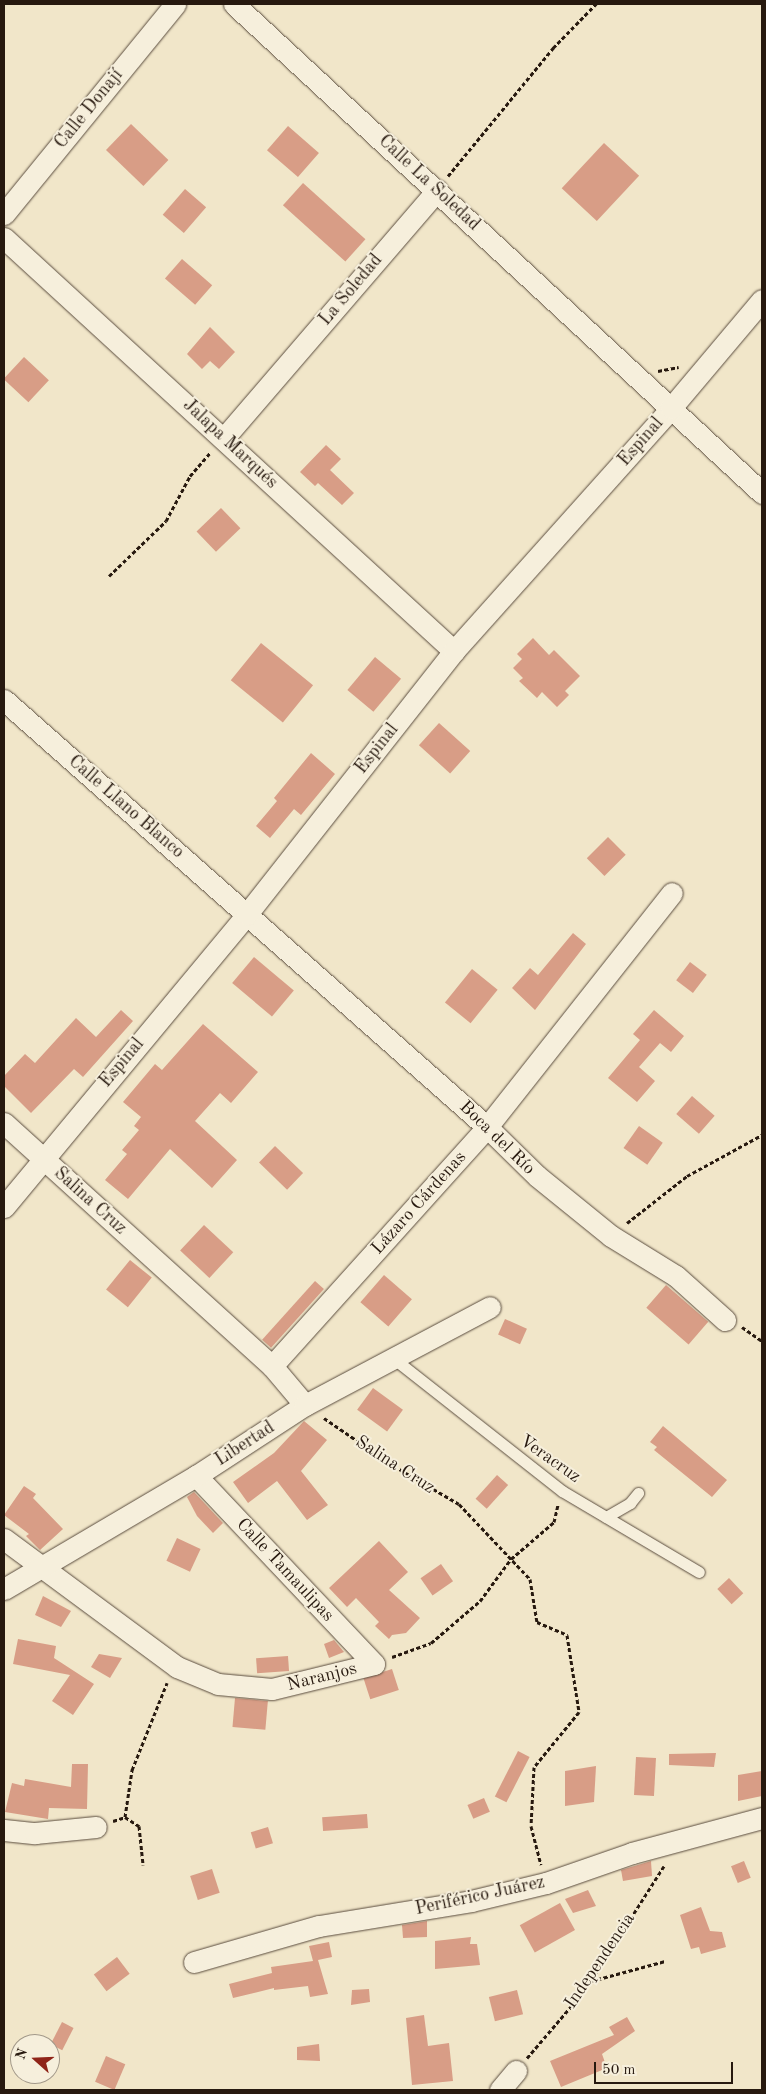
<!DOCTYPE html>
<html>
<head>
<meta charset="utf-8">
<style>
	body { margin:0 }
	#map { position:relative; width:766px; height:2094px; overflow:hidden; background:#f1e6c9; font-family:"Old Standard TT",serif }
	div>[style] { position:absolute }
	.building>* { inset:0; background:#d89d86; transform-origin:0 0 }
	.path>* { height:3px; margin-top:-1.5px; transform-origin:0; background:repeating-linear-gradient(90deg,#27190f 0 4px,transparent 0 6.5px) }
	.roads { filter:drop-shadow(0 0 1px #5a4c3e) drop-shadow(0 0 1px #5a4c3e) }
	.lane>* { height:11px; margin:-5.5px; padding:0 5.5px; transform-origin:5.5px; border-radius:5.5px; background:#f6efdc }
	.street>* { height:21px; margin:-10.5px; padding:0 10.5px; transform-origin:10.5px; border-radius:10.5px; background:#f6efdc }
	span { translate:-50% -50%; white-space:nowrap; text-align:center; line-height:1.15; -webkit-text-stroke:4px #f6efdc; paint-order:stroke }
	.street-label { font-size:18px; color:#27190f }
	.frame { position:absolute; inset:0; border:5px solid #27190f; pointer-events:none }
	.north { position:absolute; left:10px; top:2034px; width:50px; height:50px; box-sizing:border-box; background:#f6efdc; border:1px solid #a3998a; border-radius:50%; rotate:290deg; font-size:14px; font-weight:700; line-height:20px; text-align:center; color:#27190f }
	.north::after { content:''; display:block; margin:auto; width:18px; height:22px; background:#8f2418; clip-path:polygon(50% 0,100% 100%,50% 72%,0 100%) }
	.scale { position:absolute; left:594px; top:2062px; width:139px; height:22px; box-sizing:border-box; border:2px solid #27190f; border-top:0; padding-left:6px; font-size:15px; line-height:18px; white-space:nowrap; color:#27190f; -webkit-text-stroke:4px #f6efdc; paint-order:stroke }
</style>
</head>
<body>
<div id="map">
	<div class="building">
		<i style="left:131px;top:124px;width:52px;height:36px;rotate:44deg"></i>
		<i style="left:288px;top:126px;width:41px;height:32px;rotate:41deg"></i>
		<i style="left:604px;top:143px;width:48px;height:62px;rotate:43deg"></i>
		<i style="left:303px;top:183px;width:84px;height:30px;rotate:42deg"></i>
		<i style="left:185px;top:189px;width:28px;height:34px;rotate:41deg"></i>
		<i style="left:182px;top:259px;width:40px;height:26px;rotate:41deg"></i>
		<i style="clip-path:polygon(210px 327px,235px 352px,219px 369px,210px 361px,202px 369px,187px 354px)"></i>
		<i style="left:24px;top:357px;width:34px;height:30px;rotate:43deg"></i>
		<i style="clip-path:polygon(326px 445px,341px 459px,330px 470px,354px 493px,342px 505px,318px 483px,315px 486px,300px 472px)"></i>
		<i style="left:221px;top:508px;width:28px;height:34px;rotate:46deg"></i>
		<i style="clip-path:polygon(533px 638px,549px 655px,554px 650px,580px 676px,565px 691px,569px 695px,557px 707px,542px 692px,537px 698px,519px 681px,523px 678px,513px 668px,522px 659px,517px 654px)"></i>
		<i style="left:261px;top:643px;width:67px;height:48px;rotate:39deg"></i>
		<i style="left:375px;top:657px;width:34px;height:43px;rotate:40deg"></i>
		<i style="left:439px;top:723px;width:42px;height:30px;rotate:42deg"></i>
		<i style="clip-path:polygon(311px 753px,335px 774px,301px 815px,294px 809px,270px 838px,256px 826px,277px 801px,274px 798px)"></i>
		<i style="left:608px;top:837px;width:25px;height:30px;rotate:45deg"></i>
		<i style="clip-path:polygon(573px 933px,586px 944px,535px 1010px,512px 988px,530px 968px,538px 975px)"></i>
		<i style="left:254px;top:957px;width:52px;height:34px;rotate:40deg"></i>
		<i style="left:690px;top:962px;width:21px;height:23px;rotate:37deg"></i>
		<i style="left:472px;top:969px;width:33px;height:43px;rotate:39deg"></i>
		<i style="clip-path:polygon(121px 1010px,133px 1021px,83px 1077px,74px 1069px,31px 1113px,4px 1086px,4px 1076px,25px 1054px,35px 1063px,76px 1018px,96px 1037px)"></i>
		<i style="clip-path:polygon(654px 1010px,684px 1036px,671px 1052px,660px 1043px,639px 1067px,655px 1081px,637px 1102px,608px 1078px,640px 1040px,633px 1034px)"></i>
		<i style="clip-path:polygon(203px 1024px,258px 1072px,231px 1103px,220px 1093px,195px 1121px,237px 1160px,212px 1188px,170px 1149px,128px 1199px,105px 1180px,127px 1154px,122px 1150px,139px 1130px,134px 1126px,141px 1117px,123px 1102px,155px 1064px,162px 1070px)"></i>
		<i style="left:692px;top:1096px;width:30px;height:24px;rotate:41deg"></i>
		<i style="left:639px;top:1126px;width:29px;height:27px;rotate:35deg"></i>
		<i style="left:275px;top:1146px;width:39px;height:23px;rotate:44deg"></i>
		<i style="left:204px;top:1225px;width:40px;height:35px;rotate:43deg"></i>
		<i style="left:130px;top:1260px;width:28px;height:38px;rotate:39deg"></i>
		<i style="left:384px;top:1275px;width:37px;height:36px;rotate:41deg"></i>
		<i style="left:315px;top:1281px;width:12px;height:79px;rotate:42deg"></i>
		<i style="left:666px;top:1285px;width:56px;height:30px;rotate:41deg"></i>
		<i style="left:505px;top:1319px;width:24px;height:17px;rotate:24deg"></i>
		<i style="left:373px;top:1388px;width:37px;height:27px;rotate:36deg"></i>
		<i style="clip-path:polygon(304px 1421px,327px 1440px,301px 1471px,328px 1505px,307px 1520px,277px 1481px,248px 1503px,233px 1482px,274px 1453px)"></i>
		<i style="clip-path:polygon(663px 1426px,727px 1480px,712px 1497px,654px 1450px,657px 1447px,650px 1442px)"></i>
		<i style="left:497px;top:1475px;width:15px;height:32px;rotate:42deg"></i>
		<i style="clip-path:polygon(24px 1486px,36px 1494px,33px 1498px,63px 1529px,40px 1550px,26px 1536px,29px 1534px,4px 1515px)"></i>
		<i style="clip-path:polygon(194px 1492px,223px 1523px,213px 1533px,197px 1516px,187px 1497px)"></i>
		<i style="left:177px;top:1538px;width:26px;height:25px;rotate:25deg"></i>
		<i style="clip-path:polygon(379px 1541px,408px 1572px,389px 1590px,420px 1618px,406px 1633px,392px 1635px,389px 1639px,375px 1626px,379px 1622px,356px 1598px,347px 1607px,329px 1588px)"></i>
		<i style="left:441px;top:1564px;width:21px;height:25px;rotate:55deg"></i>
		<i style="left:729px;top:1578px;width:21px;height:16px;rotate:47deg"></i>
		<i style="clip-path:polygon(43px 1596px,71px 1611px,61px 1627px,35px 1615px)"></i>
		<i style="clip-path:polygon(18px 1639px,56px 1646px,54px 1658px,94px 1684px,73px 1715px,52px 1701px,70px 1675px,13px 1664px)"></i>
		<i style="clip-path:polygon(334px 1640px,344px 1652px,329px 1658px,324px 1644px)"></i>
		<i style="clip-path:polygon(99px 1654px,122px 1658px,110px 1678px,91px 1667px)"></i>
		<i style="left:288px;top:1656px;width:15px;height:32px;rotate:86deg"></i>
		<i style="left:392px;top:1669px;width:22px;height:30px;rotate:72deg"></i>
		<i style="left:235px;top:1698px;width:33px;height:29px;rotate:5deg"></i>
		<i style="left:518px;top:1751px;width:13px;height:51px;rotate:27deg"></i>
		<i style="clip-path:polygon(716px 1753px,714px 1767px,669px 1765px,669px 1754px)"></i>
		<i style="left:636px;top:1757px;width:20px;height:38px;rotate:3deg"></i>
		<i style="clip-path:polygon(72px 1764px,88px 1764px,87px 1809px,49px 1808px,48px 1819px,5px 1812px,12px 1783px,24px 1786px,25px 1779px,71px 1787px)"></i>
		<i style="clip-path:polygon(596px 1766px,594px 1802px,565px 1806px,565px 1771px)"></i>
		<i style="clip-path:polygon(762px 1771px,762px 1796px,738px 1801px,738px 1775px)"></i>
		<i style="left:484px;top:1798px;width:15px;height:18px;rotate:67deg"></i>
		<i style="left:367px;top:1814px;width:14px;height:45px;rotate:86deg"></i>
		<i style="left:268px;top:1827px;width:17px;height:18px;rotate:73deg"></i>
		<i style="clip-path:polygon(651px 1861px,652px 1876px,623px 1881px,621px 1870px)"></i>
		<i style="left:744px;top:1861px;width:18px;height:14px;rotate:68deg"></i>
		<i style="left:212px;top:1869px;width:25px;height:23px;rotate:72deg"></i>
		<i style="clip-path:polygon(588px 1890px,596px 1906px,573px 1913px,565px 1899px)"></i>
		<i style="left:560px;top:1903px;width:31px;height:46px;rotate:61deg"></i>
		<i style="clip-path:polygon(701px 1907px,710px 1931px,722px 1932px,726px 1947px,701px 1954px,699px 1947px,691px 1949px,680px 1915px)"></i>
		<i style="clip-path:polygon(427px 1921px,427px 1937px,403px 1938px,402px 1925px)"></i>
		<i style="clip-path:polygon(471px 1937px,470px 1944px,477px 1944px,480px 1965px,435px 1969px,435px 1941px)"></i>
		<i style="clip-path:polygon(329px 1942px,332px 1957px,318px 1960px,328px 1994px,310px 1997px,308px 1986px,274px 1990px,274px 1988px,233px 1998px,229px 1984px,272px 1973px,271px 1967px,313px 1961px,309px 1946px)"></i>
		<i style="left:117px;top:1957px;width:21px;height:29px;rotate:53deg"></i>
		<i style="clip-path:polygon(369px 1989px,370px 2002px,351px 2005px,352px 1990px)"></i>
		<i style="left:517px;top:1990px;width:25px;height:29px;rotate:76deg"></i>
		<i style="clip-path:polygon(424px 2015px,428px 2046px,449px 2043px,453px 2081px,412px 2085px,406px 2018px)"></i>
		<i style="clip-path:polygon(627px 2017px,635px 2031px,602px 2054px,607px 2068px,561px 2087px,550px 2061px,614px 2035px,609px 2027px)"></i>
		<i style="left:62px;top:2022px;width:13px;height:25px;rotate:27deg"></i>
		<i style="clip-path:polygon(319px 2044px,320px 2061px,297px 2060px,297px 2047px)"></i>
		<i style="left:106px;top:2056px;width:21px;height:28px;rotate:23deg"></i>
	</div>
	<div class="path">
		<i style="left:448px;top:176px;width:166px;rotate:-50.6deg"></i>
		<i style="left:553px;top:48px;width:62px;rotate:-45.7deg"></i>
		<i style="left:658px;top:371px;width:21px;rotate:-11deg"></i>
		<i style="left:109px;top:576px;width:79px;rotate:-44deg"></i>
		<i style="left:166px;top:521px;width:51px;rotate:-61.9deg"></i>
		<i style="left:190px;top:476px;width:32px;rotate:-49deg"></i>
		<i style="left:627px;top:1223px;width:76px;rotate:-38.1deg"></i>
		<i style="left:687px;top:1176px;width:85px;rotate:-28.7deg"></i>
		<i style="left:742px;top:1327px;width:24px;rotate:35deg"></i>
		<i style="left:324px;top:1418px;width:85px;rotate:34.4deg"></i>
		<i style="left:394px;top:1466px;width:75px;rotate:30.3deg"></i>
		<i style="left:459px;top:1504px;width:103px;rotate:46.6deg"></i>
		<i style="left:530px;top:1579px;width:44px;rotate:80.8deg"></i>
		<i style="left:537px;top:1622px;width:33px;rotate:23deg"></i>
		<i style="left:567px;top:1635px;width:78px;rotate:81.1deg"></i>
		<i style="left:579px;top:1712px;width:71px;rotate:129.3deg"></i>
		<i style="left:534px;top:1767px;width:59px;rotate:92.9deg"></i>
		<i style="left:531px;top:1826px;width:40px;rotate:75.6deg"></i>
		<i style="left:392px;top:1657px;width:41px;rotate:-19.7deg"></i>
		<i style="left:431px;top:1643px;width:65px;rotate:-40.6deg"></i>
		<i style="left:480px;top:1601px;width:52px;rotate:-53.6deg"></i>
		<i style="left:511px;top:1559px;width:57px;rotate:-40.7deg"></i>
		<i style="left:554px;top:1522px;width:18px;rotate:-77deg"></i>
		<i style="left:125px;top:1817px;width:48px;rotate:-81.5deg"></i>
		<i style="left:132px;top:1770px;width:94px;rotate:-68.1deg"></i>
		<i style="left:113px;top:1821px;width:13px;rotate:-18deg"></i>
		<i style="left:125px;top:1817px;width:17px;rotate:33deg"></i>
		<i style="left:139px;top:1826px;width:39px;rotate:84deg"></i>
		<i style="left:591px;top:1981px;width:77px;rotate:-15.1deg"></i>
		<i style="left:527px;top:2058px;width:89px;rotate:-49.5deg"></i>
		<i style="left:585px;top:1990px;width:147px;rotate:-57.5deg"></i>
	</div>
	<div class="roads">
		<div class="lane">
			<i style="left:393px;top:1358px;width:215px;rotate:38.2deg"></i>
			<i style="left:562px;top:1491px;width:159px;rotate:30.6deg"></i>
			<i style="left:606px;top:1517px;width:28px;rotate:-30deg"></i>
			<i style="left:630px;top:1503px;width:13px;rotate:-51deg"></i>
		</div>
		<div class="street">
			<i style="left:234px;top:4px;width:720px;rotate:42.8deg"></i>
			<i style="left:4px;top:214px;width:271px;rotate:-50.8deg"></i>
			<i style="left:4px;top:238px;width:611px;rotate:42.55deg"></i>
			<i style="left:224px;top:438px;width:327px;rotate:-49.3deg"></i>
			<i style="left:4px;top:700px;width:645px;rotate:41.48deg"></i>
			<i style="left:487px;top:1127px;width:70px;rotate:44.4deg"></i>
			<i style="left:537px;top:1176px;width:95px;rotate:39deg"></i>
			<i style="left:611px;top:1236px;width:76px;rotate:31.6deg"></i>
			<i style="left:676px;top:1276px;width:66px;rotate:41.9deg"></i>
			<i style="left:4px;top:1123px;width:362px;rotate:42.2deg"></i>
			<i style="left:272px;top:1366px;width:51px;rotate:49.8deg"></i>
			<i style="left:4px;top:1207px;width:381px;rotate:-50.3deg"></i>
			<i style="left:247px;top:914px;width:335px;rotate:-51.8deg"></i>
			<i style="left:454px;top:651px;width:326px;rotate:-48.2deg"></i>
			<i style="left:671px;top:408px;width:141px;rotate:-49.9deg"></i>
			<i style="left:272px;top:1366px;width:321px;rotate:-48deg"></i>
			<i style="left:487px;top:1127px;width:298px;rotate:-51.7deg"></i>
			<i style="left:4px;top:1539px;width:215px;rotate:36.5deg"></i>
			<i style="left:177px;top:1667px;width:44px;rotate:22.5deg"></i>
			<i style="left:218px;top:1684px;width:54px;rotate:5.3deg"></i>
			<i style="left:272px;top:1689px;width:105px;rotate:-13.8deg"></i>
			<i style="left:374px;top:1664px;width:259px;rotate:-133.4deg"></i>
			<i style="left:4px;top:1589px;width:223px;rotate:-30.5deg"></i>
			<i style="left:196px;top:1476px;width:130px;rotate:-33.1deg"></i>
			<i style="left:305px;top:1405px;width:209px;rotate:-27.9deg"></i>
			<i style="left:4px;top:1830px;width:31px;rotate:6deg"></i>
			<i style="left:35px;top:1833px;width:61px;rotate:-5.6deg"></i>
			<i style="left:194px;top:1962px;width:130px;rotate:-16.1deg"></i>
			<i style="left:319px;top:1926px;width:154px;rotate:-9.3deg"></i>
			<i style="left:471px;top:1901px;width:77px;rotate:-13.5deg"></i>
			<i style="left:546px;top:1883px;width:91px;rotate:-19.2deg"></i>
			<i style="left:632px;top:1853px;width:135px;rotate:-15.1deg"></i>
			<i style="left:500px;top:2090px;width:25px;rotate:-50deg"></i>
		</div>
	</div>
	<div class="street-label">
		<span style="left:89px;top:109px;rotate:-51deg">Calle Donají</span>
		<span style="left:429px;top:183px;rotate:43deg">Calle La Soledad</span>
		<span style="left:351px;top:290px;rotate:-50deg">La Soledad</span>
		<span style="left:641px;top:442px;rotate:-49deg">Espinal</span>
		<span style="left:230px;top:444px;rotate:43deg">Jalapa Marqués</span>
		<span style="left:377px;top:749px;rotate:-52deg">Espinal</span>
		<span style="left:126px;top:807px;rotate:41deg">Calle Llano Blanco</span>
		<span style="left:122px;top:1063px;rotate:-50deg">Espinal</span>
		<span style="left:497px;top:1138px;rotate:44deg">Boca del Río</span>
		<span style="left:90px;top:1201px;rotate:42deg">Salina Cruz</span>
		<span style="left:419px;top:1203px;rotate:-48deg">Lázaro Cárdenas</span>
		<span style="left:245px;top:1444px;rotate:-33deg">Libertad</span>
		<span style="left:550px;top:1459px;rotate:35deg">Veracruz</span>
		<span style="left:395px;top:1465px;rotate:33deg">Salina Cruz</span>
		<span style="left:285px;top:1570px;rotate:47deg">Calle Tamaulipas</span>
		<span style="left:322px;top:1677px;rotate:-14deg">Naranjos</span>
		<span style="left:480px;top:1896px;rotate:-12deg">Periférico Juárez</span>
		<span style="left:600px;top:1961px;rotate:-56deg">Independencia</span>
	</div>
	<div class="frame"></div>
	<div class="north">N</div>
	<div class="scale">50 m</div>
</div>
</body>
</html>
